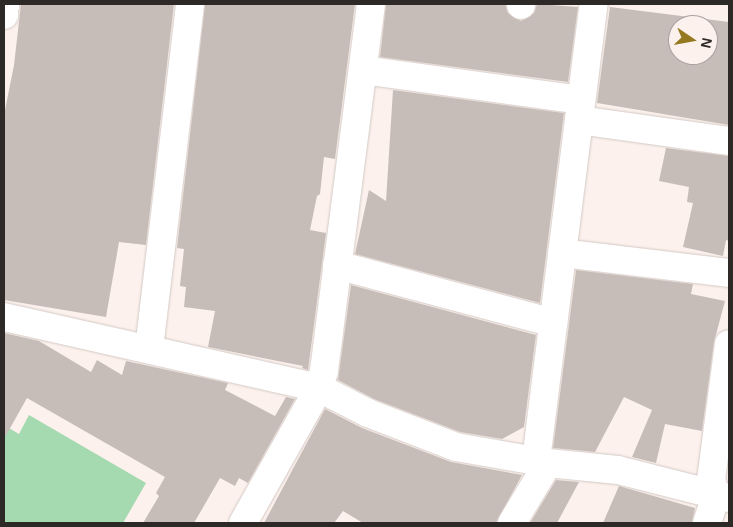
<!DOCTYPE html>
<html>
<head>
<meta charset="utf-8">
<style>
	body { margin:0 }
	#map { position:relative; width:733px; height:527px; overflow:hidden; background:#fcf1ed; font-family:Helvetica,sans-serif }
	div>[style] { position:absolute }
	.green>* { inset:0; background:#a5d9af }
	.building>* { inset:0; background:#c6bcb8 }
	.roads { filter:drop-shadow(0 0 1px #d3c9c4) drop-shadow(0 0 1px #d3c9c4) }
	.minor>* { height:28px; margin:-14px; padding:0 14px; transform-origin:14px; border-radius:14px; background:#fff }
	span { translate:-50% -50%; white-space:nowrap; text-align:center; line-height:1.15; -webkit-text-stroke:5px #fcf1ed; paint-order:stroke }
	.frame { position:absolute; inset:0; border:5px solid #2d2927; pointer-events:none }
	.north { position:absolute; left:668px; top:15px; width:50px; height:50px; box-sizing:border-box; background:#fcf1ed; border:1px solid #a9a19e; border-radius:50%; rotate:102deg; font-size:14px; font-weight:700; line-height:20px; text-align:center; color:#2d2927 }
	.north::after { content:''; display:block; margin:auto; width:18px; height:22px; background:#947920; clip-path:polygon(50% 0,100% 100%,50% 72%,0 100%) }
</style>
</head>
<body>
<div id="map">
	<div class="green">
		<i style="clip-path:polygon(29px 415px,146px 483px,123px 523px,4px 523px,4px 425px,19px 434px)"></i>
	</div>
	<div class="building">
		<i style="clip-path:polygon(21px 4px,174px 4px,146px 245px,119px 242px,106px 317px,4px 300px,4px 115px,14px 65px)"></i>
		<i style="clip-path:polygon(205px 4px,355px 4px,335px 159px,324px 157px,320px 194px,317px 196px,310px 230px,326px 233px,308px 370px,302px 368px,303px 366px,208px 347px,215px 311px,184px 307px,186px 287px,180px 286px,184px 249px,177px 248px)"></i>
		<i style="clip-path:polygon(386px 4px,505px 4px,508px 13px,521px 21px,534px 13px,537px 4px,578px 7px,568px 82px,380px 57px)"></i>
		<i style="clip-path:polygon(evenodd,610px 7px,729px 22px,729px 125px,597px 103px,610px 7px,678px 25px,708px 25px,708px 55px,678px 55px,678px 25px)"></i>
		<i style="clip-path:polygon(393px 90px,564px 113px,540px 303px,355px 254px,369px 190px,386px 201px)"></i>
		<i style="clip-path:polygon(666px 148px,729px 156px,729px 241px,726px 240px,723px 256px,683px 247px,693px 203px,687px 202px,689px 187px,659px 181px)"></i>
		<i style="clip-path:polygon(576px 270px,693px 284px,691px 294px,725px 301px,714px 342px,702px 431px,665px 424px,656px 463px,632px 457px,652px 410px,624px 397px,595px 452px,553px 448px)"></i>
		<i style="clip-path:polygon(351px 285px,536px 335px,524px 427px,502px 439px,460px 432px,374px 399px,338px 380px)"></i>
		<i style="clip-path:polygon(4px 333px,39px 341px,91px 372px,97px 360px,122px 375px,126px 361px,228px 383px,225px 390px,275px 416px,286px 397px,295px 399px,248px 483px,239px 478px,235px 486px,220px 478px,194px 523px,143px 523px,159px 496px,156px 493px,165px 477px,27px 398px,4px 439px)"></i>
		<i style="clip-path:polygon(325px 409px,362px 428px,451px 462px,522px 475px,496px 523px,363px 523px,343px 511px,334px 523px,264px 523px)"></i>
		<i style="clip-path:polygon(556px 480px,579px 482px,557px 523px,530px 523px)"></i>
		<i style="clip-path:polygon(619px 486px,695px 508px,692px 523px,603px 523px)"></i>
	</div>
	<div class="roads">
		<div class="minor">
			<i style="left:521px;top:5px;width:1px;rotate:-90deg"></i>
			<i style="left:4px;top:15px;width:11px;rotate:-85deg"></i>
			<i style="left:363px;top:70px;width:220px;rotate:7.8deg"></i>
			<i style="left:579px;top:120px;width:151px;rotate:8deg"></i>
			<i style="left:562px;top:253px;width:168px;rotate:6.8deg"></i>
			<i style="left:337px;top:265px;width:224px;rotate:15deg"></i>
			<i style="left:4px;top:317px;width:323px;rotate:12.7deg"></i>
			<i style="left:319px;top:388px;width:55px;rotate:27deg"></i>
			<i style="left:368px;top:413px;width:94px;rotate:21.1deg"></i>
			<i style="left:456px;top:447px;width:93px;rotate:9.9deg"></i>
			<i style="left:548px;top:463px;width:70px;rotate:5.7deg"></i>
			<i style="left:618px;top:470px;width:114px;rotate:14.2deg"></i>
			<i style="left:149px;top:349px;width:347px;rotate:-83.2deg"></i>
			<i style="left:536px;top:460px;width:460px;rotate:-82.8deg"></i>
			<i style="left:243px;top:523px;width:155px;rotate:-60.6deg"></i>
			<i style="left:319px;top:388px;width:18px;rotate:-74deg"></i>
			<i style="left:324px;top:371px;width:370px;rotate:-82.7deg"></i>
			<i style="left:512px;top:523px;width:70px;rotate:-59deg"></i>
			<i style="left:707px;top:523px;width:29px;rotate:-72deg"></i>
			<i style="left:716px;top:495px;width:16px;rotate:-108deg"></i>
			<i style="left:711px;top:480px;width:137px;rotate:-82.5deg"></i>
		</div>
	</div>
	<div class="frame"></div>
	<div class="north">N</div>
</div>
</body>
</html>
